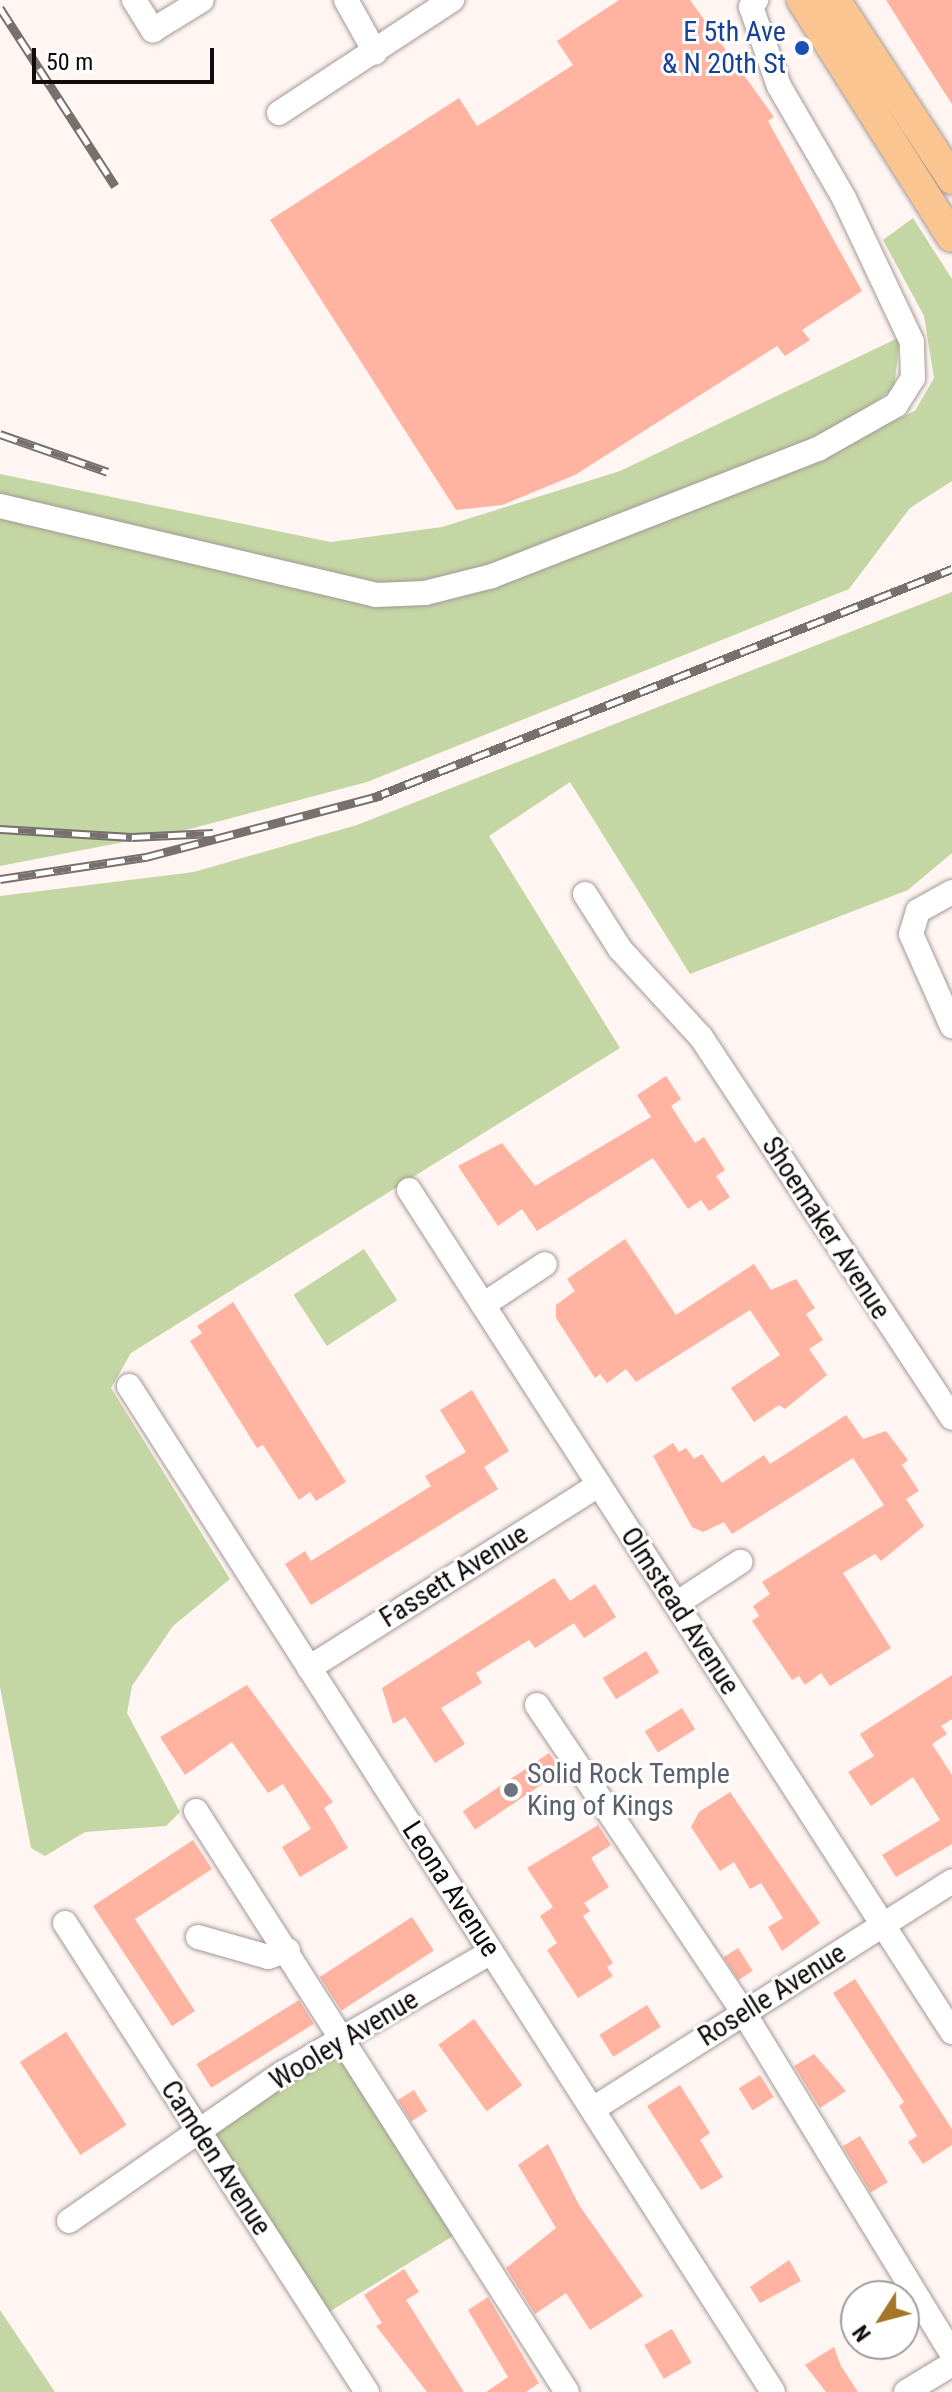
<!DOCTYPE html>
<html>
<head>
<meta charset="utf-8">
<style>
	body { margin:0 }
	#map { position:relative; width:952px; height:2392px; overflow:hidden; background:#fff5f2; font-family:"Roboto Condensed",sans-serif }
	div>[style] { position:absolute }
	.green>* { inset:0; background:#c4d6a3; transform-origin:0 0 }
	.building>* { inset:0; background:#ffb3a0; transform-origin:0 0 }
	.roads { filter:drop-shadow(0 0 2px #a49996) drop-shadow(0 0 2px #a49996) }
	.minor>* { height:24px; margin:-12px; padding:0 12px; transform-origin:12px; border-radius:12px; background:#fff }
	.major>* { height:30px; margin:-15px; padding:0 15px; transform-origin:15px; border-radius:15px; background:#fbc592 }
	.rail>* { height:9px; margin-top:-4.5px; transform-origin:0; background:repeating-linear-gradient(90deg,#fff 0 18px,#77706e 0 36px); box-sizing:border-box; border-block:2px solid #77706e }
	.dots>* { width:22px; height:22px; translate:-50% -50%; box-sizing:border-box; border:4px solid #fff; border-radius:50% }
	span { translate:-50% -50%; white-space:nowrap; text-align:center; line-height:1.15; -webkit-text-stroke:6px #fff; paint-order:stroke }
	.transit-label { font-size:28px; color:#164399 }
	.right { translate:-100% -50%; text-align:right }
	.street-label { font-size:28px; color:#100c0b }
	.worship-label { font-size:28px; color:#5b616d }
	.left { translate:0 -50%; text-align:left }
	.north { position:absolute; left:840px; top:2280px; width:80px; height:80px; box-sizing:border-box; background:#fff; border:2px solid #9f9e9d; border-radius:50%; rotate:234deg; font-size:22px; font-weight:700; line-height:32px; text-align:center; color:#100c0b }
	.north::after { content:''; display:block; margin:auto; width:28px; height:36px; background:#a47629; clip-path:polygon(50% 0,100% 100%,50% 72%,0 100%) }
	.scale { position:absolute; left:32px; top:48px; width:182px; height:36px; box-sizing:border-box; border:4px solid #100c0b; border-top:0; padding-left:10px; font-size:24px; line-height:28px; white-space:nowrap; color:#100c0b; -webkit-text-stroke:6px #fff; paint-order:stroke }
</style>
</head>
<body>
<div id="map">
	<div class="green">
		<i style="clip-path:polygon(913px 218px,952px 279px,952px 481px,910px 508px,849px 589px,367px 782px,186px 830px,0 866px,0 474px,331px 542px,442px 527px,620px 471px,900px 337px,894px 388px,784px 471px,915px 411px,934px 378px,924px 316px,883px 240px)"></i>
		<i style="clip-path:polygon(952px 592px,952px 853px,908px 890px,690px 974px,570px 782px,489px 836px,620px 1048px,131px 1353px,111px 1388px,230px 1579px,173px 1626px,132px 1686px,127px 1713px,180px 1812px,166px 1826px,85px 1832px,45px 1856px,31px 1848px,0 1687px,0 896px,194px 872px,357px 825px)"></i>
		<i style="left:364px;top:1249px;width:61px;height:84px;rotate:57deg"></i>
		<i style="clip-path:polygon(332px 2056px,348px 2058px,458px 2233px,329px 2312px,214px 2131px)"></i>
		<i style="clip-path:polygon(0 2310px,55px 2392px,0 2392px)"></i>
	</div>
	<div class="building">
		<i style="clip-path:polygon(619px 0,690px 0,774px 117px,768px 121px,862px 291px,802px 330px,810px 340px,785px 356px,777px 346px,575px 475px,502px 505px,456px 510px,270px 220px,459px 98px,477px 126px,492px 117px,573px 65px,557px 41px)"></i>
		<i style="clip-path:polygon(886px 0,952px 0,952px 104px,928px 67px)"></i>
		<i style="clip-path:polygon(666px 1076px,681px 1099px,671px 1106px,695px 1143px,704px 1137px,725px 1170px,716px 1176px,730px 1197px,709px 1211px,701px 1200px,688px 1209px,653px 1158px,537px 1231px,522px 1209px,498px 1226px,458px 1166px,502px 1143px,535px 1186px,651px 1117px,637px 1095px)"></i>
		<i style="clip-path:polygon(625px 1239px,676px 1315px,754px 1264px,771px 1290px,796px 1279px,815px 1308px,806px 1314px,823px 1340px,809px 1349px,827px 1375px,785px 1409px,779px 1405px,754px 1422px,731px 1388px,780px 1355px,750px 1310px,636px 1382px,626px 1369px,607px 1383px,600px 1374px,595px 1378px,556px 1318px,556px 1305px,575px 1291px,567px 1279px)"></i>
		<i style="clip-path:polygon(233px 1302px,346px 1482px,316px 1501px,310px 1492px,299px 1500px,263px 1445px,257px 1448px,190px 1341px,202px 1333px,197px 1326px)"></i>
		<i style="clip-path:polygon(472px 1390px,509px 1451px,484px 1467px,498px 1489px,311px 1605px,285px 1564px,305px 1551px,311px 1561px,431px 1486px,425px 1476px,466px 1452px,440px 1410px)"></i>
		<i style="clip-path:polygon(846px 1415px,863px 1439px,886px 1431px,908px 1460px,902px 1465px,919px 1491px,906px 1499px,924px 1526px,881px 1561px,875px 1554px,843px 1573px,891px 1648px,830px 1686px,821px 1673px,805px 1685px,799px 1676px,792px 1680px,752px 1621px,759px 1616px,753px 1606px,770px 1594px,762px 1582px,884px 1505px,853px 1458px,732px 1534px,724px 1522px,703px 1532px,692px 1527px,653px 1456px,673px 1443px,679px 1452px,686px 1448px,694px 1459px,702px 1454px,722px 1483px,764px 1455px,770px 1464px)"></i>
		<i style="clip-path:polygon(554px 1578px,570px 1601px,595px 1584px,616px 1617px,584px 1638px,574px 1623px,535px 1648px,529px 1640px,476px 1673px,482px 1683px,441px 1708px,465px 1744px,435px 1763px,405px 1717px,393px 1724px,382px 1688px)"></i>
		<i style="left:646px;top:1651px;width:25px;height:51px;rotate:58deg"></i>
		<i style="clip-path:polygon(952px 1675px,952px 1719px,941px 1726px,947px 1734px,932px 1744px,952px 1775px,952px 1844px,896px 1877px,882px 1855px,940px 1820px,913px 1777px,871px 1806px,848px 1772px,874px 1756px,860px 1734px)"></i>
		<i style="clip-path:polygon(247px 1685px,333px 1802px,324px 1808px,348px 1848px,300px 1877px,282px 1847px,311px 1829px,283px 1784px,268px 1793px,232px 1742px,185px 1775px,160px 1737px)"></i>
		<i style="left:682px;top:1708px;width:25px;height:44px;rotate:58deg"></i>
		<i style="left:549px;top:1753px;width:22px;height:104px;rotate:56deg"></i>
		<i style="clip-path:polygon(730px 1792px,820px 1923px,782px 1951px,768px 1927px,783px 1918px,761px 1883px,750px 1889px,734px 1862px,720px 1871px,691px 1827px,699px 1812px)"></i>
		<i style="clip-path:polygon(598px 1825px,611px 1845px,591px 1858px,609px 1887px,584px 1903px,590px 1911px,583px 1916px,613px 1963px,607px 1967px,613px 1976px,578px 1998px,547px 1950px,557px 1943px,540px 1916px,553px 1907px,527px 1868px)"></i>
		<i style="clip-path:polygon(193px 1840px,212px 1869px,135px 1919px,195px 2011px,172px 2026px,93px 1906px)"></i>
		<i style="left:412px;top:1917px;width:40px;height:110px;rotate:57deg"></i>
		<i style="left:738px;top:1948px;width:27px;height:17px;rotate:57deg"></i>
		<i style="clip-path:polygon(855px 1979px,952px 2129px,952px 2145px,923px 2164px,908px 2142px,917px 2136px,899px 2106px,904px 2102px,833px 1993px)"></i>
		<i style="left:299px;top:2000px;width:28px;height:121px;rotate:58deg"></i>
		<i style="left:647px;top:2005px;width:26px;height:56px;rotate:58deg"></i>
		<i style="left:474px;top:2019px;width:82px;height:44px;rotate:54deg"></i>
		<i style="left:66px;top:2032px;width:111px;height:55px;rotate:57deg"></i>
		<i style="clip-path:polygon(814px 2054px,846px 2091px,820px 2108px,794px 2066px)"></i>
		<i style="left:760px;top:2075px;width:26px;height:25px;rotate:58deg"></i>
		<i style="clip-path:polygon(680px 2085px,710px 2133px,700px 2140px,723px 2177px,701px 2190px,647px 2106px)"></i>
		<i style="left:414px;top:2090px;width:25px;height:19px;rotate:58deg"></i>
		<i style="left:860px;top:2136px;width:54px;height:20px;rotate:59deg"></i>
		<i style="clip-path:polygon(548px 2144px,579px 2205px,643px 2296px,590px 2330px,566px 2293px,535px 2314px,506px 2268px,556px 2228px,518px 2165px)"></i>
		<i style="clip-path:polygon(789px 2260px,801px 2281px,760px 2303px,750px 2287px)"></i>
		<i style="clip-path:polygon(404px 2269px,419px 2292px,406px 2300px,464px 2392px,427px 2392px,376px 2326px,382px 2323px,364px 2295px)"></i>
		<i style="clip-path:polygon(488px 2297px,539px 2383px,526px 2392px,486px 2392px,508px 2377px,468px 2310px)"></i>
		<i style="left:672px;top:2329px;width:39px;height:32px;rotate:60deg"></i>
		<i style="clip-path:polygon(834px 2347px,841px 2366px,858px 2392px,826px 2392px,805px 2365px)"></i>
	</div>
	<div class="roads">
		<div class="minor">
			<i style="left:134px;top:0;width:36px;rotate:58deg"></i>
			<i style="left:153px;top:30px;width:57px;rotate:-31.5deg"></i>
			<i style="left:346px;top:0;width:60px;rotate:60.9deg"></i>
			<i style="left:279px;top:113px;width:207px;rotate:-33.2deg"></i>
			<i style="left:0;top:506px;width:386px;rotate:13.3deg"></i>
			<i style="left:376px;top:595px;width:49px;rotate:-2.3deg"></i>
			<i style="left:425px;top:593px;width:69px;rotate:-14.2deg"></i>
			<i style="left:492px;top:576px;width:350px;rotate:-21.3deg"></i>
			<i style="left:818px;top:449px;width:90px;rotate:-29.4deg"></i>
			<i style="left:896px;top:405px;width:32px;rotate:-58deg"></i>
			<i style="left:913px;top:378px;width:36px;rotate:-92deg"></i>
			<i style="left:912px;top:342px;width:159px;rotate:-115.3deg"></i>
			<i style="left:844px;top:198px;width:129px;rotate:-120.1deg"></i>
			<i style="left:779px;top:86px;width:84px;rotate:-109.5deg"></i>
			<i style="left:751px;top:7px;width:9px;rotate:-54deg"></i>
			<i style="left:952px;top:892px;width:39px;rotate:151deg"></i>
			<i style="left:918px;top:911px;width:24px;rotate:107deg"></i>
			<i style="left:911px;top:934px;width:101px;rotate:66deg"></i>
			<i style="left:585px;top:894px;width:65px;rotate:57.5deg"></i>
			<i style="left:620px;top:949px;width:120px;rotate:47.4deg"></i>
			<i style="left:701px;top:1037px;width:456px;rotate:56.6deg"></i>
			<i style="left:409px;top:1190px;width:1002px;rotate:57.18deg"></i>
			<i style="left:483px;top:1305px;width:74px;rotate:-33.5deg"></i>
			<i style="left:129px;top:1386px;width:1194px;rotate:57.37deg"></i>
			<i style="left:676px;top:1604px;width:77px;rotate:-33.3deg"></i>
			<i style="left:309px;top:1668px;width:343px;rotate:-32.3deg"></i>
			<i style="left:537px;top:1705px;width:371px;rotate:56.1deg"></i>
			<i style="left:744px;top:2013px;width:399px;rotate:58.6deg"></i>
			<i style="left:196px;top:1811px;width:689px;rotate:57.44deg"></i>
			<i style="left:65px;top:1923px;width:558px;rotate:57.22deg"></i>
			<i style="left:198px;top:1937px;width:73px;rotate:15.9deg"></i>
			<i style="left:268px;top:1957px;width:21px;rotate:-19deg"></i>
			<i style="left:593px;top:2109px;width:425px;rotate:-32.4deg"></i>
			<i style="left:69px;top:2221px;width:260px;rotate:-34.7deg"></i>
			<i style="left:283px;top:2073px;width:241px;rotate:-30.2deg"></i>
			<i style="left:906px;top:2392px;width:54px;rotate:-31.3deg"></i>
		</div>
		<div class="major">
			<i style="left:802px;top:0;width:280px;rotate:57.7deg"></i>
			<i style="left:835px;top:0;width:214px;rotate:56.8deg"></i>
		</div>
	</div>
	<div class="rail">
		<i style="left:0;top:8px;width:212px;rotate:57.1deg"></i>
		<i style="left:0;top:434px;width:114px;rotate:19.4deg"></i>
		<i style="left:372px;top:798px;width:624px;rotate:-21.55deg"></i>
		<i style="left:0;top:829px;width:132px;rotate:3.5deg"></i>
		<i style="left:132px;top:837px;width:81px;rotate:-2.8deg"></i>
		<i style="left:0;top:879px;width:148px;rotate:-8.6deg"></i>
		<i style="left:146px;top:857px;width:244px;rotate:-14.7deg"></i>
	</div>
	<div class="dots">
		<i style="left:802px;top:48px;background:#1a4fb4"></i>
		<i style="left:511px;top:1790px;background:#6b7280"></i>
	</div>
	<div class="transit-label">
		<span class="right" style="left:786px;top:48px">E 5th Ave<br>&amp; N 20th St</span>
	</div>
	<div class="street-label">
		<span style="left:826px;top:1228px;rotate:57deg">Shoemaker Avenue</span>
		<span style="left:454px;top:1576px;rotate:-32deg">Fassett Avenue</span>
		<span style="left:680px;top:1611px;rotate:57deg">Olmstead Avenue</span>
		<span style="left:451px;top:1889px;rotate:57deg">Leona Avenue</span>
		<span style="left:772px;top:1995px;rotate:-32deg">Roselle Avenue</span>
		<span style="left:344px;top:2040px;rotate:-31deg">Wooley Avenue</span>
		<span style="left:216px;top:2158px;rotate:57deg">Camden Avenue</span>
	</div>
	<div class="worship-label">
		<span class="left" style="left:527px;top:1790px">Solid Rock Temple<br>King of Kings</span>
	</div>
	<div class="north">N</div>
	<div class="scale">50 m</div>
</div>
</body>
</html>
